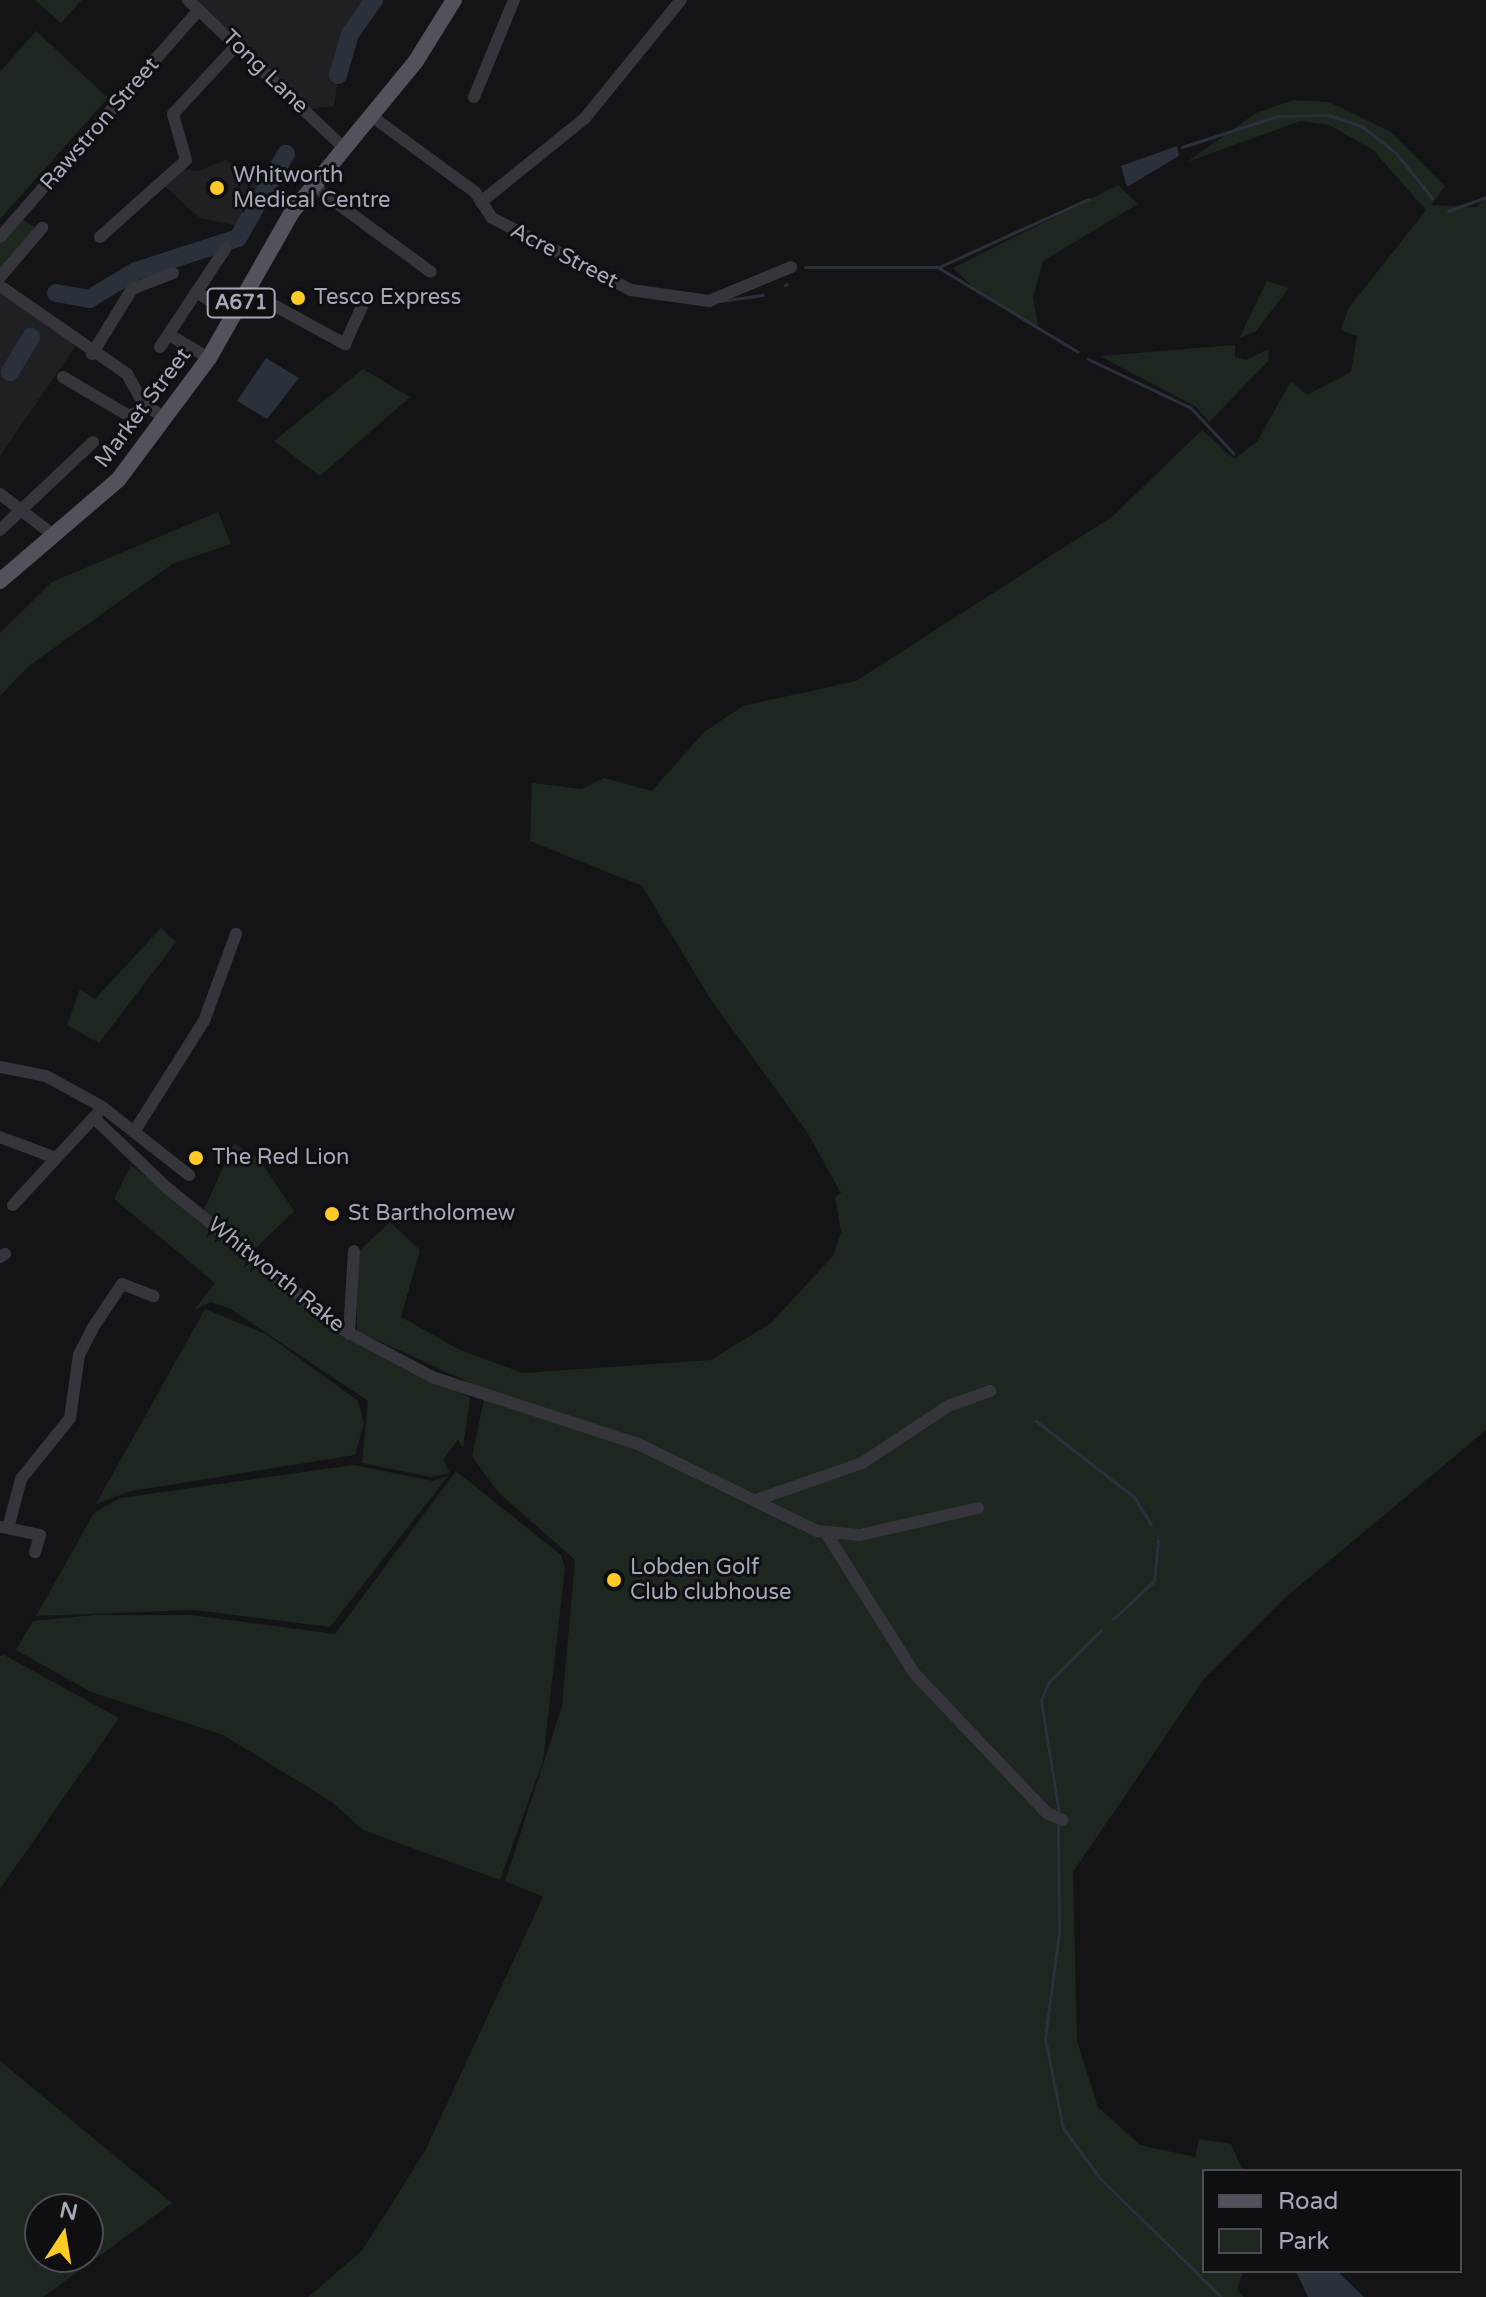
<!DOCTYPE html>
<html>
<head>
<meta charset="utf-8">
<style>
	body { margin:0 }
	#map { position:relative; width:1486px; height:2297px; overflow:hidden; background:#141416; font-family:"Varela Round",sans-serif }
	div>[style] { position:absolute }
	.built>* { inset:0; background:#202023 }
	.green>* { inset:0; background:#1e2620 }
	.water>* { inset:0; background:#2a313b }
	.stream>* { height:3px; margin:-1.5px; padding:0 1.5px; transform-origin:1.5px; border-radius:1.5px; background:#2a313b }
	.river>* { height:18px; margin:-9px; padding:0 9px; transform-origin:9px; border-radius:9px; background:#2a313b }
	.minor>* { height:12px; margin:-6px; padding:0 6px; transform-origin:6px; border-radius:6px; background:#35353b }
	.major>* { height:16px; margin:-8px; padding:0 8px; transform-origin:8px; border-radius:8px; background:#51525b }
	.dots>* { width:22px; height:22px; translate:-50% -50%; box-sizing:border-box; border:4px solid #0f0f11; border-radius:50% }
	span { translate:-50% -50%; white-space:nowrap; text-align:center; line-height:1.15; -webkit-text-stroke:6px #0f0f11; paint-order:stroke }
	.shield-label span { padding:2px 6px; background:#0f0f11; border:2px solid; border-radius:6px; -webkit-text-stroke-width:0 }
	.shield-label { font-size:20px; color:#a5a9b7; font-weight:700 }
	.street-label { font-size:22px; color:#a5a9b7 }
	.poi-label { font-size:22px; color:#a5a9b7 }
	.left { translate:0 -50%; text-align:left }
	.legend { position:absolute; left:1202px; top:2169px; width:260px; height:104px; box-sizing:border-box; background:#0f0f11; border:2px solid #4b4d53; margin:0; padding:10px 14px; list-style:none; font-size:24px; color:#a5a9b7 }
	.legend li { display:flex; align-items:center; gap:16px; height:40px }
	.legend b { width:40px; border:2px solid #4b4d53 }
	.north { position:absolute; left:24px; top:2193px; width:80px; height:80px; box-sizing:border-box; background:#0f0f11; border:2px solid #4b4d53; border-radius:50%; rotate:12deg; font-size:22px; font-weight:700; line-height:32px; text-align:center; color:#a5a9b7 }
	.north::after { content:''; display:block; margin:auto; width:28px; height:36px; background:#fccb26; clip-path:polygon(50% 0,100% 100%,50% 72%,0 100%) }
</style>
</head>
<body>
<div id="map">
	<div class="built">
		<i style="clip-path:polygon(196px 0,371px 0,343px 44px,334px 106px,311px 109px)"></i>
		<i style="clip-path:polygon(225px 160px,262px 181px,243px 227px,200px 218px,162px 184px,182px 169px,198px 171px)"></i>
		<i style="clip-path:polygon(0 292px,77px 344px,0 456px)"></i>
	</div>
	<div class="green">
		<i style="clip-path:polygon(35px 0,82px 0,61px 23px)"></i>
		<i style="clip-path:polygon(36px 31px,108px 98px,0 219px,0 72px)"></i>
		<i style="clip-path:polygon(1293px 100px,1329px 102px,1391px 132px,1445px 186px,1431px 205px,1477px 207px,1486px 195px,1486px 1430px,1287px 1596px,1205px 1678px,1073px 1872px,1077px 2041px,1098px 2107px,1140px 2145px,1195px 2157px,1199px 2139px,1231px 2144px,1243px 2171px,1204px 2171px,1204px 2271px,1243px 2271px,1237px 2290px,1244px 2297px,308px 2297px,362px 2251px,425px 2151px,543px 1897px,505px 1881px,562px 1706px,575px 1560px,498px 1492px,472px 1456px,486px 1390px,357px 1331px,357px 1253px,390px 1222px,420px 1250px,401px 1317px,460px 1350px,523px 1373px,711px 1360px,771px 1323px,833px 1256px,841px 1232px,835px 1197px,841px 1193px,807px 1132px,711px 1000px,642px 886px,530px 841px,532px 783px,582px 789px,604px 778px,652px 791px,704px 732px,743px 706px,856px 681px,1113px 516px,1202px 430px,1234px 459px,1257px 442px,1291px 381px,1307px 395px,1351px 372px,1357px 336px,1341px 330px,1348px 309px,1426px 210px,1373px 150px,1329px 125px,1300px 121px,1187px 162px,1256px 113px)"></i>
		<i style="clip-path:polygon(1118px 185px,1138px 204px,1043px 261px,1033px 297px,1038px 326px,979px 293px,953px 268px)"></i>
		<i style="clip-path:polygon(20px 218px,36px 228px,0 270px,0 242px)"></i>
		<i style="clip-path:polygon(1267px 281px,1289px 288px,1256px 331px,1239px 338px)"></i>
		<i style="clip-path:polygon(1235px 345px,1235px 357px,1246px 360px,1269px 349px,1268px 361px,1209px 422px,1196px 407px,1100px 356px)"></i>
		<i style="clip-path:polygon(363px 369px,410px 397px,320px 476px,274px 441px)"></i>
		<i style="clip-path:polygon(218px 512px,231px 544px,172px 564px,30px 665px,0 696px,0 633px,52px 582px)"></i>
		<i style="clip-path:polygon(161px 928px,176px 942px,99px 1043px,67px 1025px,80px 989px,95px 999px)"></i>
		<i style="clip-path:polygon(234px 1143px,259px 1159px,294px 1211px,253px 1251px,203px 1212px)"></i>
		<i style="clip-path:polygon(131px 1165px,309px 1306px,470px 1398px,463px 1448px,458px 1440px,443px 1460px,450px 1473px,431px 1477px,362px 1463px,368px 1401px,229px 1308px,211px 1302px,194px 1310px,215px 1283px,114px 1199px)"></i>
		<i style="clip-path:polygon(205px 1309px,266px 1334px,358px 1401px,364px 1423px,355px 1455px,131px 1491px,96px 1504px)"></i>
		<i style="clip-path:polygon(354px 1465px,433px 1481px,448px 1476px,330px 1627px,194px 1610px,36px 1616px,94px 1513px,120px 1498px)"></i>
		<i style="clip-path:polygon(456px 1471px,561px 1555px,565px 1568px,543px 1761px,500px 1880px,363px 1830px,332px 1802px,223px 1735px,91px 1692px,16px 1650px,33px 1621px,94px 1615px,191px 1615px,335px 1634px)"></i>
		<i style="clip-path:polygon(4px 1655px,119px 1718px,0 1889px,0 1656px)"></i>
		<i style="clip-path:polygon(evenodd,0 2061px,172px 2203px,43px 2297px,0 2297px,0 2061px,40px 2209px,88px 2209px,88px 2257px,40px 2257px,40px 2209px)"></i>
	</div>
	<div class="water">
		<i style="clip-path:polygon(1177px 146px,1179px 156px,1127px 187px,1121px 166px)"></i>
		<i style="clip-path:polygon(266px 358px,299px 378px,267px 419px,237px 401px)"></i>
		<i style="clip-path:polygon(1296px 2271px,1337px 2271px,1364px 2297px,1308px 2297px)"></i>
	</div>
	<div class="stream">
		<i style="left:1182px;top:147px;width:101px;rotate:-17.9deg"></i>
		<i style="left:1278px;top:116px;width:51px;rotate:-1.1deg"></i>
		<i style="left:1329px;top:115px;width:36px;rotate:19deg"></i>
		<i style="left:1363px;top:127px;width:42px;rotate:38.2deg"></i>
		<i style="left:1396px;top:153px;width:58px;rotate:51.3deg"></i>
		<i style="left:1448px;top:211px;width:40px;rotate:-20.2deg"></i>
		<i style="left:805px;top:267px;width:134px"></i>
		<i style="left:939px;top:267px;width:164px;rotate:-24.5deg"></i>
		<i style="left:939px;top:268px;width:162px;rotate:31.1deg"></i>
		<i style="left:785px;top:285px;width:2px;rotate:-27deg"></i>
		<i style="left:720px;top:301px;width:43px;rotate:-7.9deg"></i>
		<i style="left:1088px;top:359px;width:114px;rotate:25.4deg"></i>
		<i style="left:1191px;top:408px;width:62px;rotate:47deg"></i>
		<i style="left:1036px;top:1421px;width:124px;rotate:37.8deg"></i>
		<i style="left:1134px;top:1497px;width:32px;rotate:58deg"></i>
		<i style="left:1113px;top:1619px;width:56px;rotate:-42.8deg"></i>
		<i style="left:1154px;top:1581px;width:41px;rotate:-84.4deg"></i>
		<i style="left:1059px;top:1813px;width:113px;rotate:-99.1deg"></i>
		<i style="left:1041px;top:1701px;width:19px;rotate:-69deg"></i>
		<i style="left:1048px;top:1683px;width:75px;rotate:-45deg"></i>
		<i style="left:1058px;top:1825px;width:107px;rotate:89.5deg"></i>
		<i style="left:1059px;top:1932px;width:107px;rotate:97.5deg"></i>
		<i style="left:1045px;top:2038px;width:92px;rotate:78.7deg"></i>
		<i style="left:1063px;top:2128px;width:61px;rotate:53.7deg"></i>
		<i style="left:1099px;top:2177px;width:171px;rotate:44.5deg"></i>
	</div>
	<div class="river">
		<i style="left:338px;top:75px;width:43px;rotate:-73.7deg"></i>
		<i style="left:350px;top:34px;width:42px;rotate:-54.8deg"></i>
		<i style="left:56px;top:293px;width:34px;rotate:10deg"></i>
		<i style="left:89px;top:299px;width:55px;rotate:-30.8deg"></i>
		<i style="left:136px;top:271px;width:107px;rotate:-17.9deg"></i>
		<i style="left:238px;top:238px;width:97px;rotate:-60.3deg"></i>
		<i style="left:10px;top:372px;width:41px;rotate:-59deg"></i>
	</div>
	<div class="minor">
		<i style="left:188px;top:0;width:211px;rotate:43.5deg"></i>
		<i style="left:474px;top:97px;width:105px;rotate:-67.6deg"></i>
		<i style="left:370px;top:115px;width:130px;rotate:36.3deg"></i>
		<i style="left:475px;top:192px;width:31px;rotate:57deg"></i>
		<i style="left:492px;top:218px;width:157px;rotate:27.4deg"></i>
		<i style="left:631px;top:290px;width:79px;rotate:8deg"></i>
		<i style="left:709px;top:301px;width:89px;rotate:-22.5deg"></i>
		<i style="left:312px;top:185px;width:147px;rotate:36.2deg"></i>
		<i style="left:481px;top:202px;width:134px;rotate:-38.9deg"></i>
		<i style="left:585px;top:118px;width:152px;rotate:-50.9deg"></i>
		<i style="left:0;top:237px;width:302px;rotate:-48.8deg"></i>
		<i style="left:100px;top:237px;width:115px;rotate:-41.8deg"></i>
		<i style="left:186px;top:160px;width:48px;rotate:-105.8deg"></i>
		<i style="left:173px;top:114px;width:94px;rotate:-47.2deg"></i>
		<i style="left:0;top:277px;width:65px;rotate:-49.4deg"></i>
		<i style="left:0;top:286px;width:155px;rotate:34.7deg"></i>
		<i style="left:127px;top:374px;width:33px;rotate:61deg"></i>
		<i style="left:143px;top:403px;width:28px;rotate:35deg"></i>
		<i style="left:248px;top:291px;width:111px;rotate:28.7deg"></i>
		<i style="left:345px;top:344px;width:48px;rotate:-65.6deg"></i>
		<i style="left:196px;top:292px;width:45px;rotate:30.5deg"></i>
		<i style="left:171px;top:336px;width:44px;rotate:30.1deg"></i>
		<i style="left:160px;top:347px;width:118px;rotate:-56.4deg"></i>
		<i style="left:92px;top:354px;width:76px;rotate:-58.4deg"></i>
		<i style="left:132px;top:289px;width:44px;rotate:-21.3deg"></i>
		<i style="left:63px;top:377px;width:77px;rotate:30.6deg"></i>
		<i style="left:129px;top:416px;width:20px;rotate:-27deg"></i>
		<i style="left:0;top:494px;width:66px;rotate:37.6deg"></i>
		<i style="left:0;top:530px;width:128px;rotate:-43.4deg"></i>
		<i style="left:0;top:1067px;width:47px;rotate:11.1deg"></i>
		<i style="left:46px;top:1076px;width:63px;rotate:28.6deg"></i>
		<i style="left:101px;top:1106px;width:112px;rotate:38.1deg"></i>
		<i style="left:95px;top:1119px;width:98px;rotate:43.8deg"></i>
		<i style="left:166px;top:1187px;width:224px;rotate:39deg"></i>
		<i style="left:340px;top:1328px;width:104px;rotate:28deg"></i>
		<i style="left:432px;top:1377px;width:217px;rotate:18deg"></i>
		<i style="left:638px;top:1444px;width:199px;rotate:25.9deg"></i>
		<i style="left:817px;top:1531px;width:43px;rotate:5.3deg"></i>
		<i style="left:860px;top:1535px;width:121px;rotate:-12.9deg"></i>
		<i style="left:134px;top:1132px;width:131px;rotate:-57.8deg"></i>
		<i style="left:204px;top:1021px;width:93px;rotate:-69.8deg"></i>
		<i style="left:0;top:1137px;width:57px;rotate:20.7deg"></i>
		<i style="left:13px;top:1205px;width:125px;rotate:-47.3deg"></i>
		<i style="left:0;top:1257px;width:6px;rotate:-31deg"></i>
		<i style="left:349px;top:1334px;width:83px;rotate:-86.6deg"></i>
		<i style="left:756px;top:1500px;width:112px;rotate:-19.2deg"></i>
		<i style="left:862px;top:1463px;width:103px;rotate:-33.5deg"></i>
		<i style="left:948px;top:1406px;width:45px;rotate:-19.7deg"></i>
		<i style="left:2px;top:1527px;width:39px;rotate:12deg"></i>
		<i style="left:40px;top:1535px;width:18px;rotate:106deg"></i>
		<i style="left:8px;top:1528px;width:51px;rotate:-75.1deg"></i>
		<i style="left:21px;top:1479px;width:78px;rotate:-51.2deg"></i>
		<i style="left:70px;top:1418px;width:64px;rotate:-81.9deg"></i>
		<i style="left:79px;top:1355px;width:29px;rotate:-63deg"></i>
		<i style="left:92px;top:1329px;width:54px;rotate:-56.3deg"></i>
		<i style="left:122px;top:1284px;width:34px;rotate:21deg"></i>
		<i style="left:826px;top:1533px;width:165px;rotate:57.8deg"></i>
		<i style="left:914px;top:1673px;width:193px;rotate:46.5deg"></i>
		<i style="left:1047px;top:1813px;width:17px;rotate:24deg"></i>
	</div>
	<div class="major">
		<i style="left:0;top:581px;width:155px;rotate:-40.6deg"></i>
		<i style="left:118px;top:480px;width:152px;rotate:-53.3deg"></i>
		<i style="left:209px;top:358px;width:168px;rotate:-60.4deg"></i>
		<i style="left:292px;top:212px;width:195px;rotate:-50.6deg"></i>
		<i style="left:416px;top:61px;width:72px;rotate:-58.1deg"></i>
	</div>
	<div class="dots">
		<i style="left:217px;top:188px;background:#fccb26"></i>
		<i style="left:298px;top:298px;background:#fccb26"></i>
		<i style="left:196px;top:1158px;background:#fccb26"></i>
		<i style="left:332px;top:1214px;background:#fccb26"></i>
		<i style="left:614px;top:1580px;background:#fccb26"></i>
	</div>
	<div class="shield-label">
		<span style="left:241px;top:303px">A671</span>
	</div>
	<div class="street-label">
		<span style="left:265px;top:72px;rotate:44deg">Tong Lane</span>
		<span style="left:100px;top:124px;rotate:-49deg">Rawstron Street</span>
		<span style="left:564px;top:256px;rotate:27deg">Acre Street</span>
		<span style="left:143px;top:408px;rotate:-53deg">Market Street</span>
		<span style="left:276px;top:1275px;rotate:39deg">Whitworth Rake</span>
	</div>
	<div class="poi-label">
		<span class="left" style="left:233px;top:188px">Whitworth<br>Medical Centre</span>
		<span class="left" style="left:314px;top:298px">Tesco Express</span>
		<span class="left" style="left:212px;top:1158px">The Red Lion</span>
		<span class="left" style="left:348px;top:1214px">St Bartholomew</span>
		<span class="left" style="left:630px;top:1580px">Lobden Golf<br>Club clubhouse</span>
	</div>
	<ul class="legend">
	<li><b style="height:10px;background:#51525b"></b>Road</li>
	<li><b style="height:22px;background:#1e2620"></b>Park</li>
	</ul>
	<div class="north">N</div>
</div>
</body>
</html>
